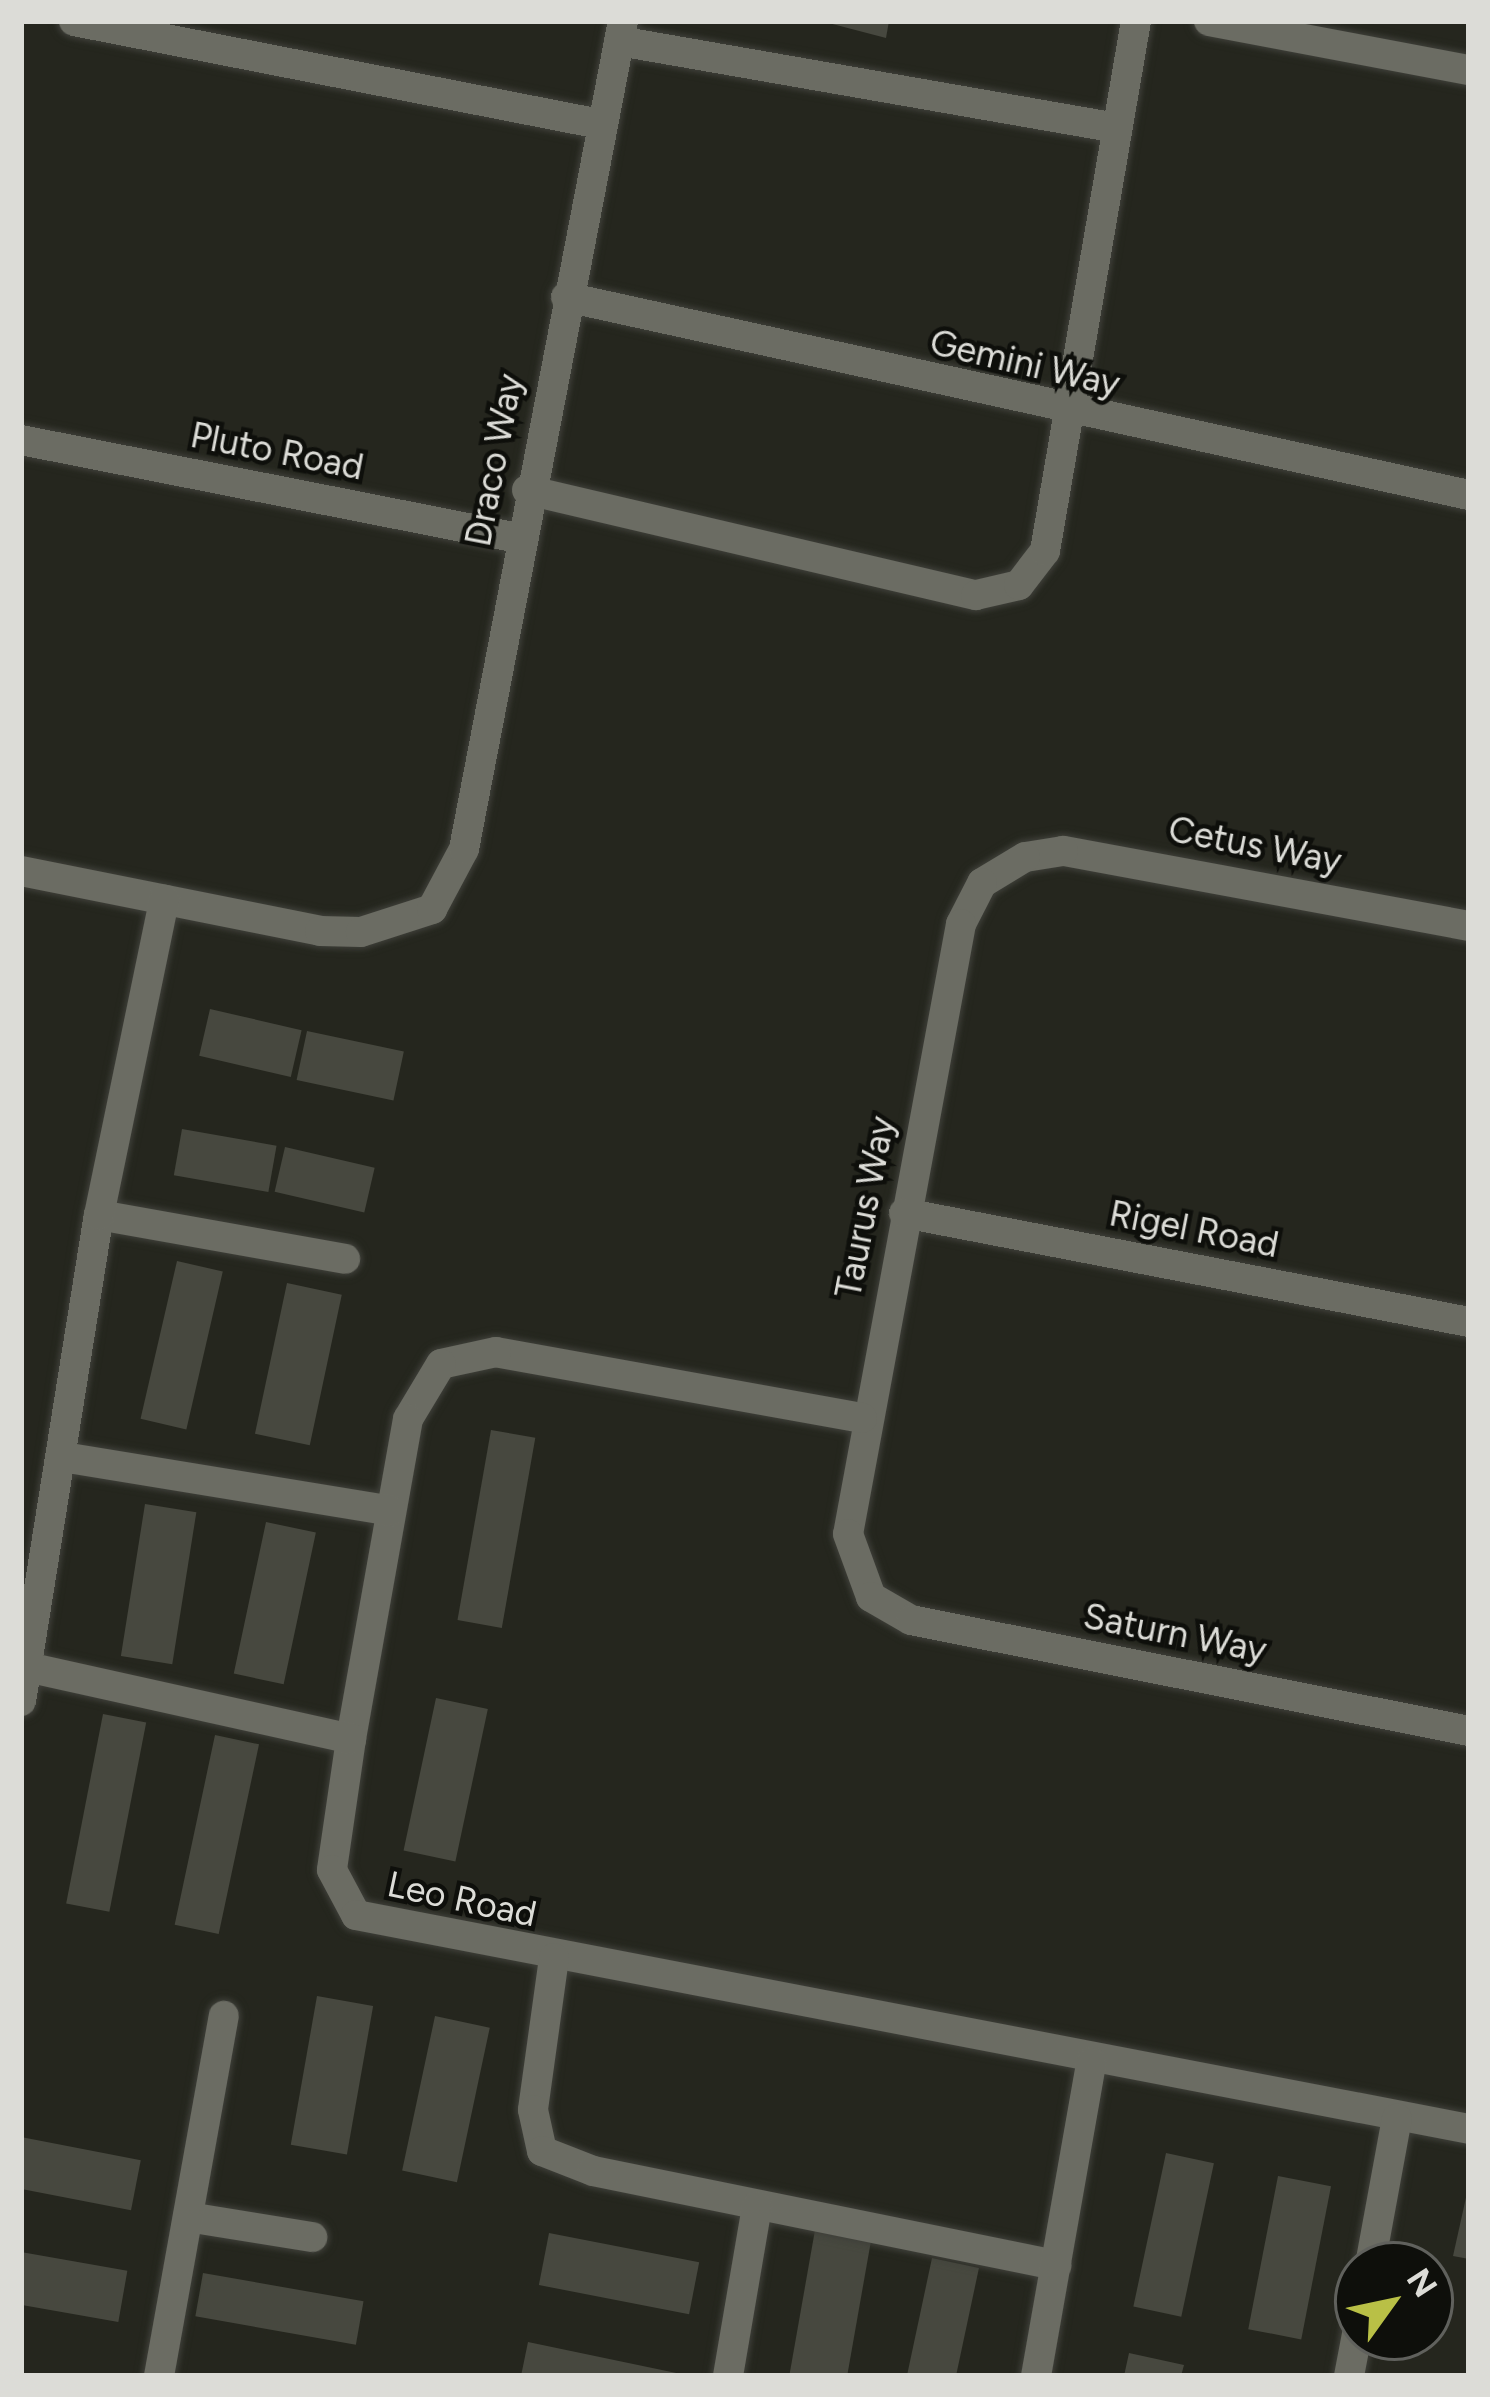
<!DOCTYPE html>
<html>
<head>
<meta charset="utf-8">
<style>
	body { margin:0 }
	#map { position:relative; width:1490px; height:2397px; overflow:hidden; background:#25261e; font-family:Figtree,sans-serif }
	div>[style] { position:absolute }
	.building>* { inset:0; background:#47483f; transform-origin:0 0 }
	.roads { filter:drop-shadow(0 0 3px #3f403a) drop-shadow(0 0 3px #3f403a) }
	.minor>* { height:30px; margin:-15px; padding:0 15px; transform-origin:15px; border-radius:15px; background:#6b6c63 }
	span { translate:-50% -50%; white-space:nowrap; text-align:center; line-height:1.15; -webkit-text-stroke:9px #0e0f0b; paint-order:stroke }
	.street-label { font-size:36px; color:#dcdcd7 }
	.frame { position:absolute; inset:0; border:24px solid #dcdcd7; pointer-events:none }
	.north { position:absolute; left:1334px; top:2241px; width:120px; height:120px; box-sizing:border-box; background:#0e0f0b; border:3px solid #60615d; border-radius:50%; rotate:57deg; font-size:33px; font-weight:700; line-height:48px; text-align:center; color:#dcdcd7 }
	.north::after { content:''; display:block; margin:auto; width:42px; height:54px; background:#b9c046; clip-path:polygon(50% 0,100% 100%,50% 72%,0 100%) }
</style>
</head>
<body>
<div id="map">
	<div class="building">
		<i style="clip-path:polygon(821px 21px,889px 21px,886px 38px)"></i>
		<i style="left:210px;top:1009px;width:94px;height:48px;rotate:13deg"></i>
		<i style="left:307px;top:1031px;width:99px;height:50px;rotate:12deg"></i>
		<i style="left:182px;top:1129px;width:96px;height:47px;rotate:10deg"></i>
		<i style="left:285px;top:1147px;width:92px;height:46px;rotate:13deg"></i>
		<i style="left:177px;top:1261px;width:47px;height:162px;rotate:13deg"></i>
		<i style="left:287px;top:1283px;width:56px;height:154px;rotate:12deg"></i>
		<i style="left:491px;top:1430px;width:45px;height:193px;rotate:10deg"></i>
		<i style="left:145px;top:1504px;width:52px;height:154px;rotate:9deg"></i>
		<i style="left:266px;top:1522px;width:51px;height:155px;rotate:12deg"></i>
		<i style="left:436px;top:1698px;width:53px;height:156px;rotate:12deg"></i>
		<i style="left:103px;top:1714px;width:44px;height:193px;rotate:11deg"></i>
		<i style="left:215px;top:1735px;width:45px;height:194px;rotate:12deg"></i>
		<i style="left:317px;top:1996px;width:57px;height:151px;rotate:10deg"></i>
		<i style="left:435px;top:2016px;width:56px;height:158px;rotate:12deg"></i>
		<i style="left:21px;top:2137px;width:122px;height:51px;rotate:11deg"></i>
		<i style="left:1166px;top:2153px;width:49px;height:157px;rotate:12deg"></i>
		<i style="left:1278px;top:2176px;width:54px;height:156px;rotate:11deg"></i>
		<i style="clip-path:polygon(1469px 2184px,1469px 2259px,1453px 2256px)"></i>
		<i style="left:815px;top:2230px;width:57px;height:148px;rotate:10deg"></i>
		<i style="left:549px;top:2233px;width:153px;height:53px;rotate:11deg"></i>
		<i style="left:21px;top:2252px;width:108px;height:52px;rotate:10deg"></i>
		<i style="left:932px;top:2258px;width:48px;height:121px;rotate:12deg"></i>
		<i style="left:203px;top:2273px;width:163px;height:44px;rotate:10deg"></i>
		<i style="clip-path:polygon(528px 2342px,681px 2374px,681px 2376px,521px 2376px)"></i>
		<i style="clip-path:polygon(1129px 2353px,1184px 2365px,1181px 2376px,1124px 2376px)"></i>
	</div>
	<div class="roads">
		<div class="minor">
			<i style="left:74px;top:21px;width:536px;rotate:11.08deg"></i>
			<i style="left:1209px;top:21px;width:265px;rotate:10.7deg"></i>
			<i style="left:619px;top:41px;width:506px;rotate:9.91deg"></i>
			<i style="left:566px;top:297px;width:924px;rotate:12.37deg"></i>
			<i style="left:21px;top:440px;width:507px;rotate:11.15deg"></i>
			<i style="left:527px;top:490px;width:461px;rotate:13.2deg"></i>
			<i style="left:976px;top:595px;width:44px;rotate:-13.1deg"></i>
			<i style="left:1019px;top:585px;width:43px;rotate:-52.6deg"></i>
			<i style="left:1045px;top:551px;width:538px;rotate:-80.26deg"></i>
			<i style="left:21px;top:871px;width:305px;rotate:11.3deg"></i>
			<i style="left:320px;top:931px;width:41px;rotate:1.4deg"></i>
			<i style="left:361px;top:932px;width:75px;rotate:-17.9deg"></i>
			<i style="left:432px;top:909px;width:68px;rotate:-61.9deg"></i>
			<i style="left:464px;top:849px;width:843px;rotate:-79.13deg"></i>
			<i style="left:1469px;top:926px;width:413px;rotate:-169.5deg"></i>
			<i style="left:1063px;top:851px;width:38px;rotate:171deg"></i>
			<i style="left:1025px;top:857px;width:50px;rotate:148.8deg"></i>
			<i style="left:982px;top:883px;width:46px;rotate:117.1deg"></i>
			<i style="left:961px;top:924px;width:620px;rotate:100.49deg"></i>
			<i style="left:848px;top:1534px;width:67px;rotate:69.9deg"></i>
			<i style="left:871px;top:1597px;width:46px;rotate:29.9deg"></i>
			<i style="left:911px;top:1620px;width:569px;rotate:11.25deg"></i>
			<i style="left:904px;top:1213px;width:575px;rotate:10.92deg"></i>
			<i style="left:99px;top:1215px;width:250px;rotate:10.1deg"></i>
			<i style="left:862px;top:1418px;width:372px;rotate:-169.8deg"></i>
			<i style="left:496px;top:1352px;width:56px;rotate:167.7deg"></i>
			<i style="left:441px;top:1364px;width:64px;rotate:121deg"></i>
			<i style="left:408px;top:1419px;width:325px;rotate:100.1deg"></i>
			<i style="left:351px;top:1739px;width:132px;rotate:98.3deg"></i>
			<i style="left:332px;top:1870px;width:51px;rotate:61.9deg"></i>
			<i style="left:356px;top:1915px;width:1133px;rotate:10.88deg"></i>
			<i style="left:63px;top:1457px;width:332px;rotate:9.3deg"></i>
			<i style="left:27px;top:1667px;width:332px;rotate:12.5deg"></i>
			<i style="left:21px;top:1701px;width:492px;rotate:-80.9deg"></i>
			<i style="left:99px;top:1215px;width:322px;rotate:-78.3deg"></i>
			<i style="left:554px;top:1958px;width:153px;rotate:97.9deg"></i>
			<i style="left:533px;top:2110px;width:42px;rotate:77.6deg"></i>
			<i style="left:542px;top:2151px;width:55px;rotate:21.4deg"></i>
			<i style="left:593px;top:2171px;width:473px;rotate:11.5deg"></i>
			<i style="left:188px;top:2217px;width:126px;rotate:9.2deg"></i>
			<i style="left:1370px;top:2265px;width:149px;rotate:-79.6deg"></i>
			<i style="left:159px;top:2376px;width:366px;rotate:-79.8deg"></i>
			<i style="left:728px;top:2376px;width:172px;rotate:-80.3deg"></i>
			<i style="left:1036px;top:2376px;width:318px;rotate:-80deg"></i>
			<i style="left:1349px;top:2376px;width:48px;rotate:-79.2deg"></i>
		</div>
	</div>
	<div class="street-label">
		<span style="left:1025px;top:363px;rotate:13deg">Gemini Way</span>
		<span style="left:277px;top:451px;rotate:11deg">Pluto Road</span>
		<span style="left:494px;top:460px;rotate:-79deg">Draco Way</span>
		<span style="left:1255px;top:845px;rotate:11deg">Cetus Way</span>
		<span style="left:865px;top:1207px;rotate:-79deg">Taurus Way</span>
		<span style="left:1194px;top:1229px;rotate:11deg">Rigel Road</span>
		<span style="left:1175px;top:1633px;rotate:11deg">Saturn Way</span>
		<span style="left:462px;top:1899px;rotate:12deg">Leo Road</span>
	</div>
	<div class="frame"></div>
	<div class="north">N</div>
</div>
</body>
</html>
